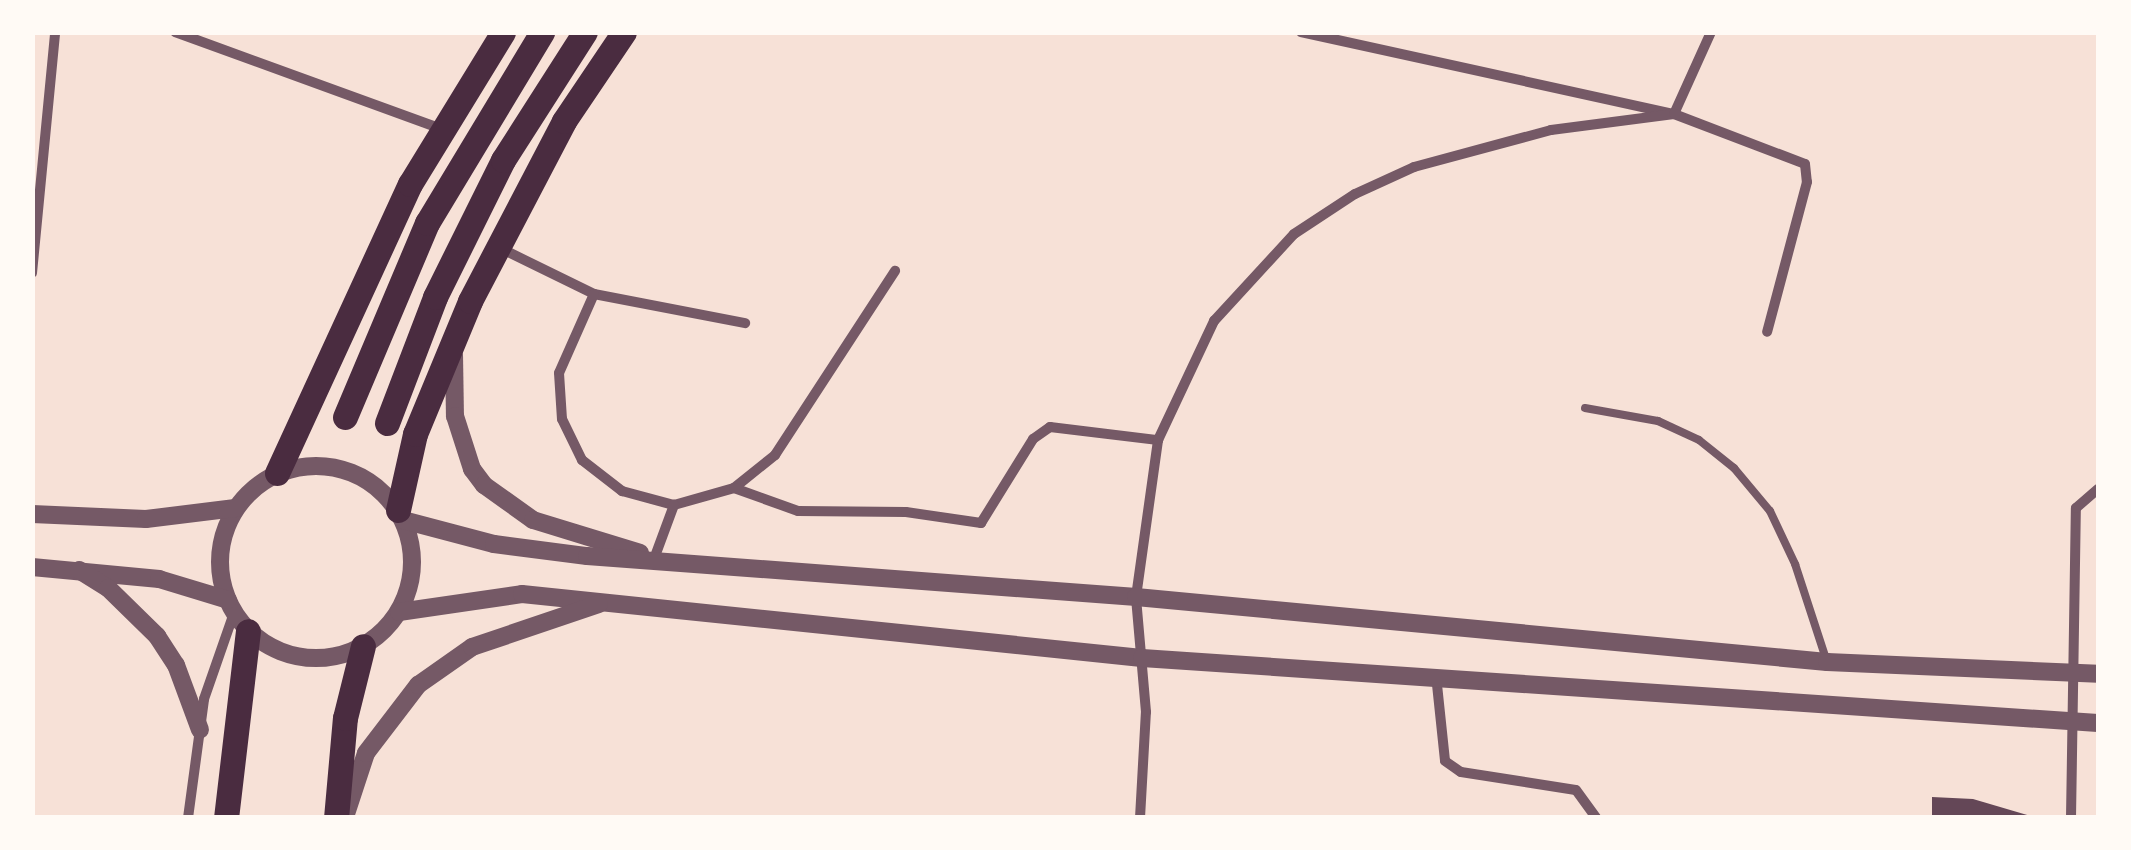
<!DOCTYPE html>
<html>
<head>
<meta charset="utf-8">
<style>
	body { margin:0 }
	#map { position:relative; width:2131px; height:850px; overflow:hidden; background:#f7e1d7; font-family:"DM Sans",sans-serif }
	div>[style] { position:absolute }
	.building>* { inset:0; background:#644757 }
	.service>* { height:8px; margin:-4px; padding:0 4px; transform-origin:4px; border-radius:4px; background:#755966 }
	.minor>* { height:10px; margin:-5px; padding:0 5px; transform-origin:5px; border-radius:5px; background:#755966 }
	.tertiary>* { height:18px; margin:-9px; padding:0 9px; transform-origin:9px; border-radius:9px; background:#755966 }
	.tertiary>.ring { margin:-9px; padding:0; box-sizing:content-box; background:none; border:18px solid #755966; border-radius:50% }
	.trunk>* { height:25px; margin:-12.5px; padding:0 12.5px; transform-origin:12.5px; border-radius:12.5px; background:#4a2c40 }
	span { translate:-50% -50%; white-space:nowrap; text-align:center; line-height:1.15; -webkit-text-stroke:9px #fffaf5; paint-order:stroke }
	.frame { position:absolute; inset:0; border:35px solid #fffaf5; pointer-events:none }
</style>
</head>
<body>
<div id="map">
	<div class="building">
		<i style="clip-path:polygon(1932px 797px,1973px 799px,2037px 818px,1932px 818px)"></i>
	</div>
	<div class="service">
		<i style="left:1585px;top:408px;width:74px;rotate:10.1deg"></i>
		<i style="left:1658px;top:421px;width:45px;rotate:24.9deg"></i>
		<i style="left:1699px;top:440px;width:45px;rotate:38.7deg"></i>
		<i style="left:1734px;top:468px;width:56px;rotate:50.1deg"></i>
		<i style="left:1770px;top:511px;width:59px;rotate:64.7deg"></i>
		<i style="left:1795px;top:564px;width:103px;rotate:71.9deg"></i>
	</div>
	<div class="minor">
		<i style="left:175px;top:32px;width:283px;rotate:20deg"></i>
		<i style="left:1301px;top:32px;width:382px;rotate:12.4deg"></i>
		<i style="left:1674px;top:114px;width:90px;rotate:-65.7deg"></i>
		<i style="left:498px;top:247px;width:107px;rotate:26.1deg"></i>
		<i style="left:594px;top:294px;width:154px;rotate:10.9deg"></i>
		<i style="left:32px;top:273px;width:242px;rotate:-84.5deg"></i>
		<i style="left:594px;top:294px;width:86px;rotate:113.9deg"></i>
		<i style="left:559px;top:373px;width:46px;rotate:86.3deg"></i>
		<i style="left:562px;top:419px;width:46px;rotate:64deg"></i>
		<i style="left:582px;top:460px;width:51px;rotate:37.8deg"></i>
		<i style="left:622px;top:491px;width:54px;rotate:15.1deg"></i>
		<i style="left:674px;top:505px;width:62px;rotate:-15.8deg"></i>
		<i style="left:734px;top:488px;width:53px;rotate:-38.8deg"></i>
		<i style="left:775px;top:455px;width:220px;rotate:-56.9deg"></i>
		<i style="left:734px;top:488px;width:68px;rotate:19.8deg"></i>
		<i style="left:798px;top:511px;width:108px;rotate:0.5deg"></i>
		<i style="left:906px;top:512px;width:76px;rotate:8.3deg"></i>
		<i style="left:981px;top:523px;width:99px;rotate:-58.2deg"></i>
		<i style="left:1033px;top:439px;width:21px;rotate:-35deg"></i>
		<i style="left:1050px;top:427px;width:109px;rotate:6.9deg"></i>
		<i style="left:654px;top:559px;width:58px;rotate:-69.7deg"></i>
		<i style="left:1436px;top:675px;width:86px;rotate:84deg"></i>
		<i style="left:1445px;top:761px;width:19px;rotate:35deg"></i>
		<i style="left:1461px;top:772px;width:116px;rotate:8.9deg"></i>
		<i style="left:1576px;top:790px;width:34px;rotate:54deg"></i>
		<i style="left:188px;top:818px;width:120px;rotate:-82.3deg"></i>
		<i style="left:204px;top:699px;width:91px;rotate:-70.8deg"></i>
		<i style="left:1140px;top:818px;width:106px;rotate:-86.8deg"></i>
		<i style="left:1146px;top:712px;width:115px;rotate:-95deg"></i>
		<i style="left:1136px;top:597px;width:159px;rotate:-82deg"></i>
		<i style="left:1158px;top:440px;width:132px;rotate:-64.8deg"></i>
		<i style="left:1214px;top:321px;width:118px;rotate:-47.4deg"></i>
		<i style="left:1294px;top:234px;width:73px;rotate:-33.3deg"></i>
		<i style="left:1355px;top:194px;width:65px;rotate:-24.6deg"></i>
		<i style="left:1414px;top:167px;width:142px;rotate:-15.1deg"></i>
		<i style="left:1551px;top:130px;width:124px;rotate:-7.4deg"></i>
		<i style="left:1674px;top:114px;width:140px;rotate:20.9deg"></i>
		<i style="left:1805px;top:164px;width:18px;rotate:84deg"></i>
		<i style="left:1807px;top:182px;width:155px;rotate:104.9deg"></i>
		<i style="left:2071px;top:818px;width:310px;rotate:-89.1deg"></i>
		<i style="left:2076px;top:508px;width:29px;rotate:-41deg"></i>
	</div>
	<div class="tertiary">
		<i style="left:454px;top:355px;width:61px;rotate:89.1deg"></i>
		<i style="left:455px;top:416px;width:56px;rotate:72.2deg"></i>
		<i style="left:472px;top:469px;width:20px;rotate:53deg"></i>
		<i style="left:484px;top:485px;width:60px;rotate:35.5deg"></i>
		<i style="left:533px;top:520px;width:112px;rotate:17.1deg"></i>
		<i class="ring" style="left:220px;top:466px;width:174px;height:174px"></i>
		<i style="left:32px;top:514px;width:114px;rotate:2.5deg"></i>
		<i style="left:146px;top:519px;width:90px;rotate:-7deg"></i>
		<i style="left:403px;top:520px;width:94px;rotate:14.8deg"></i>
		<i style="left:494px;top:544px;width:94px;rotate:7.4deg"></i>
		<i style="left:587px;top:556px;width:551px;rotate:4.27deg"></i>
		<i style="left:1136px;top:597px;width:694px;rotate:5.37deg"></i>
		<i style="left:1827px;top:662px;width:271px;rotate:2.5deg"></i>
		<i style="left:32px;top:567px;width:128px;rotate:5.4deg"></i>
		<i style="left:159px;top:579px;width:72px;rotate:16.9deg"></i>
		<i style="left:79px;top:570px;width:34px;rotate:32deg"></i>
		<i style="left:108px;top:588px;width:69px;rotate:44.4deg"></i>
		<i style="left:157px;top:636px;width:35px;rotate:57deg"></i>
		<i style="left:176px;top:665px;width:69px;rotate:69.7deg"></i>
		<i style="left:399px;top:612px;width:124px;rotate:-8.3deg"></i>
		<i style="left:522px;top:594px;width:623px;rotate:5.89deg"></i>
		<i style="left:1142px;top:658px;width:958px;rotate:3.89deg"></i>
		<i style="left:345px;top:817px;width:67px;rotate:-71.8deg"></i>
		<i style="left:366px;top:753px;width:86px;rotate:-52.6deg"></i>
		<i style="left:418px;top:685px;width:66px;rotate:-35.1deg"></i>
		<i style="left:472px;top:647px;width:134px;rotate:-18.7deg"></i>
	</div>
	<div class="trunk">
		<i style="left:345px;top:417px;width:211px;rotate:-67.1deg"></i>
		<i style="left:427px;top:223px;width:223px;rotate:-58.9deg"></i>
		<i style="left:387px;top:423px;width:135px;rotate:-69.1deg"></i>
		<i style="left:435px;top:297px;width:153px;rotate:-63.6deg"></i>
		<i style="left:503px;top:160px;width:152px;rotate:-57.4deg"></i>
		<i style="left:277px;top:473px;width:318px;rotate:-65.3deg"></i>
		<i style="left:410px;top:184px;width:178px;rotate:-58.5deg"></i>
		<i style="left:398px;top:510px;width:78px;rotate:-77.4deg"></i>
		<i style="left:415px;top:434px;width:144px;rotate:-67.5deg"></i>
		<i style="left:470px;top:301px;width:203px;rotate:-62.4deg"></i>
		<i style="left:564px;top:121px;width:107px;rotate:-56deg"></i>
		<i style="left:226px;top:818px;width:188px;rotate:-83.3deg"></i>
		<i style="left:336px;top:818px;width:100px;rotate:-84.9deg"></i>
		<i style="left:345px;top:718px;width:74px;rotate:-76deg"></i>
	</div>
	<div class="frame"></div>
</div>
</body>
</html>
